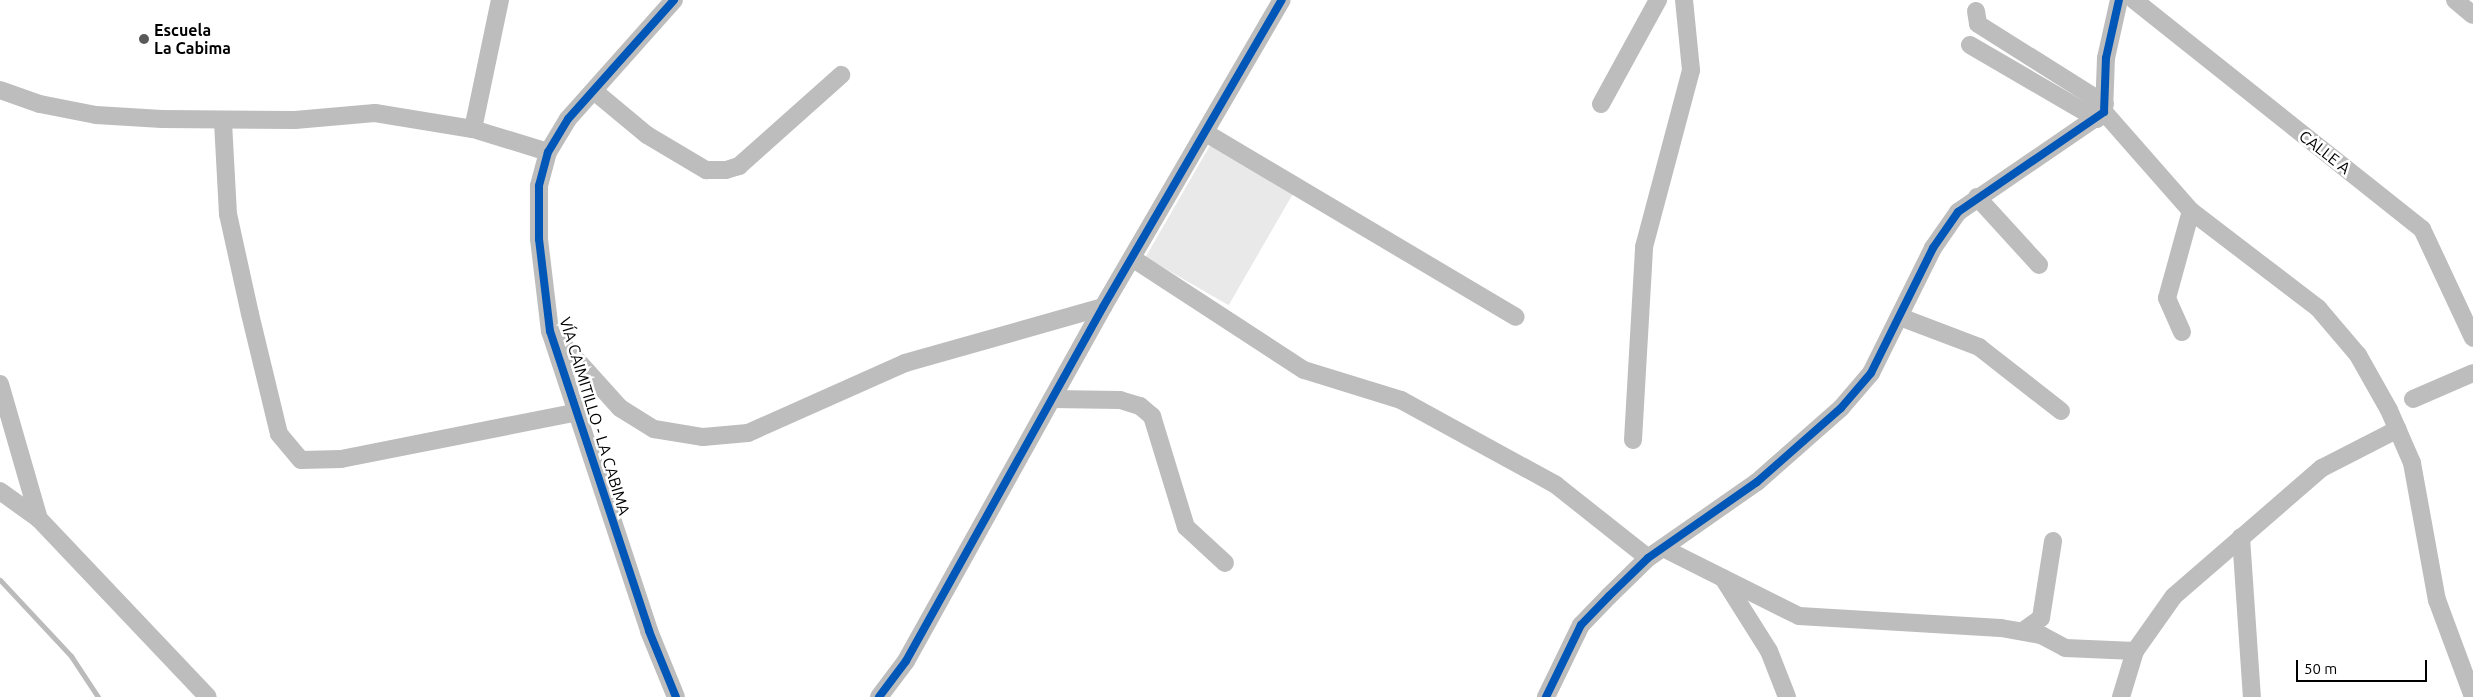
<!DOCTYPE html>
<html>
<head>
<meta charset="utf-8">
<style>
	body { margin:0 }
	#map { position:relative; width:2473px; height:697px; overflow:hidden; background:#fff; font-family:Ubuntu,sans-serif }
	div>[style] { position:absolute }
	.green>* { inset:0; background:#e9e9e9; transform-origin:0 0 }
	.stream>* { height:5px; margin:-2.5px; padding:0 2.5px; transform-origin:2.5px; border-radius:2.5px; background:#bbb }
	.minor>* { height:18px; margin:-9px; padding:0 9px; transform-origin:9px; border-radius:9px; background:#bdbdbd }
	.cycleway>* { height:8px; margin:-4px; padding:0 4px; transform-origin:4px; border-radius:4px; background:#0057b8 }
	.dots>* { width:14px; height:14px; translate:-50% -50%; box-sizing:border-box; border:2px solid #fff; border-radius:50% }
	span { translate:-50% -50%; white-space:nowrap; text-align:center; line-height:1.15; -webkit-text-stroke:5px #fff; paint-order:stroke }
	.poi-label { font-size:16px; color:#000; font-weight:700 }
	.left { translate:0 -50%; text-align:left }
	.street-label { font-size:16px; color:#000 }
	.scale { position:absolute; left:2296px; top:660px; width:131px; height:22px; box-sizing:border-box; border:2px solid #000; border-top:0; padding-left:6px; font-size:15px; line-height:18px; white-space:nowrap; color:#000; -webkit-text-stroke:4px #fff; paint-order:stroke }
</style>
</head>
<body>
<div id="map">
	<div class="green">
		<i style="left:1212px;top:142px;width:96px;height:133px;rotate:30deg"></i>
	</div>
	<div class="stream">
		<i style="left:0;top:580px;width:104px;rotate:46.9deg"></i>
		<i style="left:71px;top:656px;width:49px;rotate:56.6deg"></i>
	</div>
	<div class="minor">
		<i style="left:674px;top:0;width:159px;rotate:131.7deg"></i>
		<i style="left:568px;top:119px;width:39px;rotate:121deg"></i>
		<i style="left:548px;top:152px;width:35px;rotate:105deg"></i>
		<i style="left:539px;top:186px;width:53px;rotate:90deg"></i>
		<i style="left:539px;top:239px;width:93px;rotate:83.2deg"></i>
		<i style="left:550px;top:331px;width:316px;rotate:71.7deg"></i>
		<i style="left:649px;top:631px;width:71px;rotate:67.8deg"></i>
		<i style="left:2134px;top:0;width:368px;rotate:38.5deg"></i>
		<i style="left:2422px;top:229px;width:120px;rotate:64.9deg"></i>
		<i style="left:2455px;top:0;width:23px;rotate:40deg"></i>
		<i style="left:1976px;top:11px;width:13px;rotate:81deg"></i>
		<i style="left:1978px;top:24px;width:150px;rotate:32.2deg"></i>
		<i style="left:1970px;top:45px;width:147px;rotate:30.2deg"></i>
		<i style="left:0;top:90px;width:42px;rotate:19.3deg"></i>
		<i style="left:40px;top:104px;width:57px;rotate:11.1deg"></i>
		<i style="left:96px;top:115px;width:66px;rotate:3.5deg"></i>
		<i style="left:162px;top:119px;width:133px;rotate:0.4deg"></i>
		<i style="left:295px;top:120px;width:80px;rotate:-5deg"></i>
		<i style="left:375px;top:113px;width:99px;rotate:9.3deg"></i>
		<i style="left:473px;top:129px;width:78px;rotate:17deg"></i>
		<i style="left:594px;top:91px;width:69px;rotate:39.7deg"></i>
		<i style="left:647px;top:135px;width:69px;rotate:30.7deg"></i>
		<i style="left:706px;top:170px;width:20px"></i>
		<i style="left:726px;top:170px;width:14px;rotate:-17deg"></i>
		<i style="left:739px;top:166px;width:137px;rotate:-41.7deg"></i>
		<i style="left:1601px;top:104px;width:119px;rotate:-61.3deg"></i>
		<i style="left:2104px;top:112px;width:132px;rotate:48.7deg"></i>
		<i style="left:2191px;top:211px;width:160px;rotate:37.4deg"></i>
		<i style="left:2318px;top:308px;width:62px;rotate:49.6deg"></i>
		<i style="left:2358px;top:355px;width:63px;rotate:60.6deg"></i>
		<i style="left:2389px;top:410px;width:58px;rotate:66.5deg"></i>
		<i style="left:2412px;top:463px;width:139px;rotate:79.7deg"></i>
		<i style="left:2437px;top:600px;width:103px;rotate:69.6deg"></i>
		<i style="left:223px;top:122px;width:92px;rotate:86.9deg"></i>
		<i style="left:228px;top:214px;width:102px;rotate:77.6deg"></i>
		<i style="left:250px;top:314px;width:123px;rotate:76.4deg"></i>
		<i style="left:279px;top:434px;width:34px;rotate:50deg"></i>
		<i style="left:301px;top:460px;width:40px;rotate:-1.4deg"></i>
		<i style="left:341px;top:459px;width:242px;rotate:-11.2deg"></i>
		<i style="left:473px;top:129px;width:132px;rotate:-78.2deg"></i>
		<i style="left:1206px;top:133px;width:360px;rotate:30.7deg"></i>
		<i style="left:1977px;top:197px;width:92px;rotate:47.6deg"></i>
		<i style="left:1132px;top:258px;width:205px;rotate:33.1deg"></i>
		<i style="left:1304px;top:370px;width:102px;rotate:17.2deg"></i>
		<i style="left:1401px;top:400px;width:177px;rotate:28.7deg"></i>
		<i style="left:1556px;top:485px;width:117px;rotate:38.4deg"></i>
		<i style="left:1900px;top:317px;width:85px;rotate:20.8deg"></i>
		<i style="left:1979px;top:347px;width:104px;rotate:38deg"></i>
		<i style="left:2182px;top:332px;width:37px;rotate:-114deg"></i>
		<i style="left:2167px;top:298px;width:90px;rotate:-74.6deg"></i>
		<i style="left:557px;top:338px;width:94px;rotate:48deg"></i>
		<i style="left:620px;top:408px;width:40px;rotate:32deg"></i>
		<i style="left:654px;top:429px;width:50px;rotate:9.3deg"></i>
		<i style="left:703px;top:437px;width:45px;rotate:-5.1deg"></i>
		<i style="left:748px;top:433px;width:172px;rotate:-24deg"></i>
		<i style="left:905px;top:363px;width:206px;rotate:-15.8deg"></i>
		<i style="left:0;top:384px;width:141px;rotate:73.9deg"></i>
		<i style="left:1052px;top:399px;width:68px;rotate:0.8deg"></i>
		<i style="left:1120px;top:400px;width:21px;rotate:17deg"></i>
		<i style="left:1140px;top:406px;width:16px;rotate:40deg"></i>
		<i style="left:1152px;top:416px;width:116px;rotate:73deg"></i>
		<i style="left:1186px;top:527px;width:53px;rotate:42.7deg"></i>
		<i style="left:2413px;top:399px;width:65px;rotate:-23.4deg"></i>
		<i style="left:1633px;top:440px;width:193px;rotate:-86.7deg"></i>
		<i style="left:1644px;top:247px;width:183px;rotate:-75.1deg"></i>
		<i style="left:1691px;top:70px;width:70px;rotate:-95.7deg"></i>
		<i style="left:0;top:491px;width:48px;rotate:35.7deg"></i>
		<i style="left:39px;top:519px;width:245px;rotate:46.5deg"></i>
		<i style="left:2241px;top:537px;width:160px;rotate:86.1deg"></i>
		<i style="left:1663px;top:548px;width:152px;rotate:26.6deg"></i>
		<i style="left:1799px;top:616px;width:202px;rotate:3.4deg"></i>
		<i style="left:2001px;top:628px;width:41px;rotate:9.9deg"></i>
		<i style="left:2041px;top:635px;width:27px;rotate:28deg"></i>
		<i style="left:2065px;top:648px;width:70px;rotate:2.5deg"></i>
		<i style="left:1723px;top:578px;width:86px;rotate:57.8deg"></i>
		<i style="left:1769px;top:651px;width:49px;rotate:68.6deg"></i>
		<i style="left:2023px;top:631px;width:22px;rotate:-36deg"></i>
		<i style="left:2041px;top:618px;width:78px;rotate:-81.1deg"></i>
		<i style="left:879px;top:697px;width:45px;rotate:-53.1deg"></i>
		<i style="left:906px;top:661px;width:405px;rotate:-60.9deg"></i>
		<i style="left:1103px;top:307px;width:355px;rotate:-59.8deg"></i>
		<i style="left:1546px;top:697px;width:80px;rotate:-64.1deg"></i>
		<i style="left:1581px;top:625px;width:40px;rotate:-46deg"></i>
		<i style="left:1609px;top:596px;width:54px;rotate:-44.3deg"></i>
		<i style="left:1648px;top:558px;width:133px;rotate:-34.9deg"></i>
		<i style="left:1757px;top:482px;width:112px;rotate:-41.4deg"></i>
		<i style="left:1841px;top:408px;width:46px;rotate:-49.4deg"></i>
		<i style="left:1871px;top:373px;width:140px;rotate:-63.6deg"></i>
		<i style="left:1933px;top:248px;width:44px;rotate:-55.2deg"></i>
		<i style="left:1958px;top:212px;width:177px;rotate:-34.4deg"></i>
		<i style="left:2104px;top:112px;width:54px;rotate:-87.9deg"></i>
		<i style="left:2106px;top:58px;width:59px;rotate:-77.4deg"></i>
		<i style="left:2121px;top:697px;width:48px;rotate:-73.1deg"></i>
		<i style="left:2135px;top:651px;width:67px;rotate:-54.7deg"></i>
		<i style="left:2174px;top:596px;width:196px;rotate:-40.9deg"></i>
		<i style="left:2322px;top:468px;width:85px;rotate:-27.2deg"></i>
	</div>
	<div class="cycleway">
		<i style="left:674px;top:0;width:159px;rotate:131.7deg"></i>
		<i style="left:568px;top:119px;width:39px;rotate:121deg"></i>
		<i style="left:548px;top:152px;width:35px;rotate:105deg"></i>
		<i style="left:539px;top:186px;width:53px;rotate:90deg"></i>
		<i style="left:539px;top:239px;width:93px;rotate:83.2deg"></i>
		<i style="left:550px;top:331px;width:316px;rotate:71.7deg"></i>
		<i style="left:649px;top:631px;width:71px;rotate:67.8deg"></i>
		<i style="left:879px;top:697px;width:45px;rotate:-53.1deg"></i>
		<i style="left:906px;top:661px;width:405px;rotate:-60.9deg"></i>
		<i style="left:1103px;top:307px;width:355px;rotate:-59.8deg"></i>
		<i style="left:1546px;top:697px;width:80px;rotate:-64.1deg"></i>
		<i style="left:1581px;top:625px;width:40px;rotate:-46deg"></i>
		<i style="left:1609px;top:596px;width:54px;rotate:-44.3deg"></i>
		<i style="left:1648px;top:558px;width:133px;rotate:-34.9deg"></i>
		<i style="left:1757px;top:482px;width:112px;rotate:-41.4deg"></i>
		<i style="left:1841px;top:408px;width:46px;rotate:-49.4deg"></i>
		<i style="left:1871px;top:373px;width:140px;rotate:-63.6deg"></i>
		<i style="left:1933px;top:248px;width:44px;rotate:-55.2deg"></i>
		<i style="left:1958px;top:212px;width:177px;rotate:-34.4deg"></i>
		<i style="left:2104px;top:112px;width:54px;rotate:-87.9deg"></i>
		<i style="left:2106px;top:58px;width:59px;rotate:-77.4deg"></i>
	</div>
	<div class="dots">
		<i style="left:144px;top:39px;background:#595959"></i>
	</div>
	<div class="poi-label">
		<span class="left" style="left:154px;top:39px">Escuela<br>La Cabima</span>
	</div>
	<div class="street-label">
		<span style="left:2325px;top:152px;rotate:38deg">CALLE A</span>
		<span style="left:595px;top:416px;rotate:73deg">VÍA CAIMITILLO - LA CABIMA</span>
	</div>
	<div class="scale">50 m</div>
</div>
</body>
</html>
